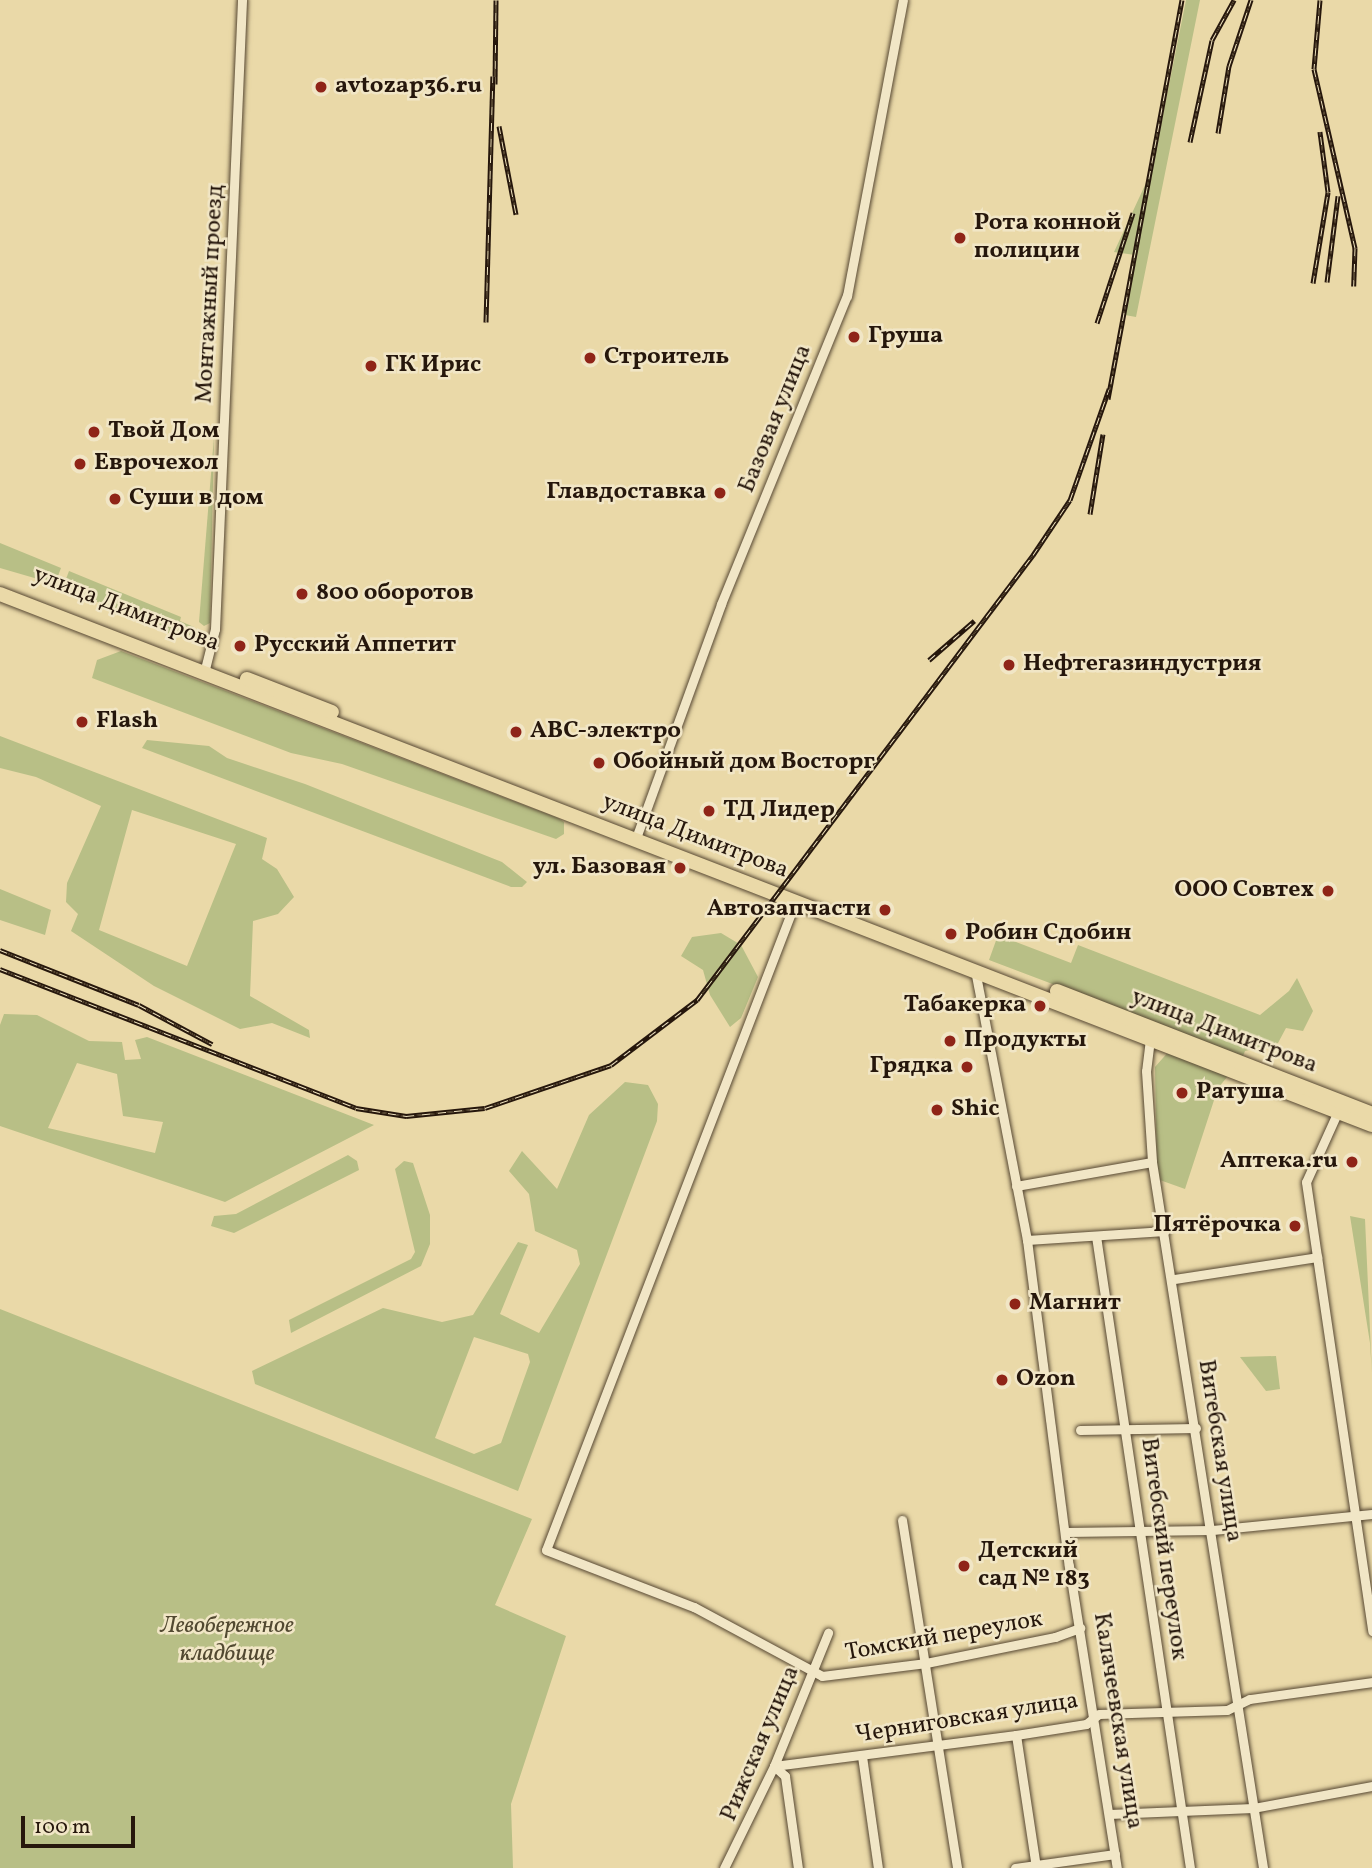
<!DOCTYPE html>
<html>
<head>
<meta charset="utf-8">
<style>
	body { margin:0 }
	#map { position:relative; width:1372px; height:1868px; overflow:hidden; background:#ead9a8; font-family:Vollkorn,serif }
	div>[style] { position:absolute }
	.green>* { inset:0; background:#b8bf86 }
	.roads { filter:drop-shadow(0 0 2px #574833) drop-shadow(0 0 2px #574833) }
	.street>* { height:9px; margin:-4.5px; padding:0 4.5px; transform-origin:4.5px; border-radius:4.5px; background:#f1e6c6 }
	.primary>* { height:14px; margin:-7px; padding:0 7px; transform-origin:7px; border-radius:7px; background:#ead9a8 }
	.rail>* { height:5px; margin-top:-2.5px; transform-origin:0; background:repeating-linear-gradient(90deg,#f1e6c6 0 8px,#26170c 0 16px); box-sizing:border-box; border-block:2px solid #26170c }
	.dots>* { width:19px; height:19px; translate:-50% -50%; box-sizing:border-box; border:4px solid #f1e6c6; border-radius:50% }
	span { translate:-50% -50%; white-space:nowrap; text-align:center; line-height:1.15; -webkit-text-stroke:5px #f1e6c6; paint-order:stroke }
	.poi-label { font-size:24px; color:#26170c; font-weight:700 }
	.left { translate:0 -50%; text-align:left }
	.right { translate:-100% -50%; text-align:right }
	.street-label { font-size:24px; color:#26170c }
	.park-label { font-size:24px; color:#524931; font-style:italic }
	.scale { position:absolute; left:21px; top:1816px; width:114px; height:32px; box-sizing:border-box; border:4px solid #26170c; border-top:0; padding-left:9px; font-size:21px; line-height:24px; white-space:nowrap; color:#26170c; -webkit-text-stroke:5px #f1e6c6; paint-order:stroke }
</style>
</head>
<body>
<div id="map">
	<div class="green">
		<i style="clip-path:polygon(1186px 0,1200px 0,1136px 317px,1125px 315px,1135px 255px,1114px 252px,1152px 170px)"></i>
		<i style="clip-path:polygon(214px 437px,210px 623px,204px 626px,199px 622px)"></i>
		<i style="clip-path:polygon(0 543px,61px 568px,55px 584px,0 568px)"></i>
		<i style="clip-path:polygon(69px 571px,181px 617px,180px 621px,194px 627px,194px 634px,178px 637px,63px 587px)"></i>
		<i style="clip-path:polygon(121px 651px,558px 818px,564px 822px,564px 834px,556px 839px,342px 764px,291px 753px,92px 678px,97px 660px)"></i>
		<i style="clip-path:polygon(evenodd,0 736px,267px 838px,262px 859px,277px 869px,294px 897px,278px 914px,253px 921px,250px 996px,309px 1030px,310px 1038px,272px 1023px,240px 1029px,154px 986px,71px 931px,78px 914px,66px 902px,67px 883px,101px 806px,36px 777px,0 768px,0 736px,132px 810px,236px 844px,187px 966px,99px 930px,132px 810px)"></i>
		<i style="clip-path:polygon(147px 740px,209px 746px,227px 758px,305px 784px,502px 862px,527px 882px,522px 887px,511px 887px,142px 748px)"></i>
		<i style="clip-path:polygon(0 889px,51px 910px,45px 935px,0 920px)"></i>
		<i style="clip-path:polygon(721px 933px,741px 945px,758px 977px,741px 1018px,730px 1027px,710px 995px,703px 970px,681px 956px,692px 937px)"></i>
		<i style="clip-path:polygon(998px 935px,1071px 963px,1078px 945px,1260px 1015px,1289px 991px,1297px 978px,1313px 1011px,1303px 1031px,1286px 1028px,1278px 1043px,1245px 1051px,1243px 1056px,989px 960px)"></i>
		<i style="clip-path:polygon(evenodd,4px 1014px,37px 1015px,89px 1041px,122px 1042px,125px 1060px,141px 1059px,135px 1040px,147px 1037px,374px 1125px,225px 1202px,0 1126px,0 1025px,4px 1014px,77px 1063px,117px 1074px,123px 1116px,163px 1122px,155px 1153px,48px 1128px,77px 1063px)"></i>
		<i style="clip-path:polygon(1170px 1050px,1228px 1076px,1218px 1088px,1185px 1189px,1157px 1179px,1155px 1067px)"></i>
		<i style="clip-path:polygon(evenodd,625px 1082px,648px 1085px,658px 1104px,657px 1121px,518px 1491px,255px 1384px,252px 1371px,383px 1308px,442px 1322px,473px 1315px,518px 1242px,528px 1245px,500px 1314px,539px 1333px,580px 1264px,577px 1250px,535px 1231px,529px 1194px,509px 1171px,522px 1151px,557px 1189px,589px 1115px,625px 1082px,474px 1337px,528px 1354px,530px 1362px,501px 1443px,474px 1454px,435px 1438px,474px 1337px)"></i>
		<i style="clip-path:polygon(348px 1155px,357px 1161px,359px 1170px,234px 1233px,211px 1226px,214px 1216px,236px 1214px)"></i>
		<i style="clip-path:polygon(404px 1161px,413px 1163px,430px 1215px,430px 1244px,421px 1266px,291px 1333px,289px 1320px,411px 1259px,415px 1252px,395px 1169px)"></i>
		<i style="clip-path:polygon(1350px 1216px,1365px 1219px,1372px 1374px,1370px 1343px)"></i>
		<i style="clip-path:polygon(0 1309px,532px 1519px,495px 1605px,566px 1636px,511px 1804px,513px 1868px,0 1868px)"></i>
		<i style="clip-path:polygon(1276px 1356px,1280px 1389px,1266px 1391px,1240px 1357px)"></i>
	</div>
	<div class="roads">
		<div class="street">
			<i style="left:204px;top:673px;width:45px;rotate:-76deg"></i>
			<i style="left:215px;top:629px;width:630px;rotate:-87.54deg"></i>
			<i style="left:636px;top:838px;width:249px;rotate:-70deg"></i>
			<i style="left:721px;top:604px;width:333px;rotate:-67.8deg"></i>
			<i style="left:847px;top:296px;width:301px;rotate:-79.3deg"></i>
			<i style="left:796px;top:900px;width:696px;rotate:111.04deg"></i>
			<i style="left:546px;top:1550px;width:159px;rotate:21.1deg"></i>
			<i style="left:694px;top:1607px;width:145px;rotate:28.3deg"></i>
			<i style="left:822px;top:1676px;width:105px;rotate:-7.1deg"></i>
			<i style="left:926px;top:1663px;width:132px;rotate:-11.4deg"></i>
			<i style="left:1055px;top:1637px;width:27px;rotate:-20deg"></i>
			<i style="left:975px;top:970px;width:275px;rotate:79.1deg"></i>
			<i style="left:1027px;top:1240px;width:329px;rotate:82.7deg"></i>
			<i style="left:1069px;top:1566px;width:306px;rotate:81deg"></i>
			<i style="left:1150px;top:1039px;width:32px;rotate:97deg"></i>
			<i style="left:1146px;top:1071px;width:91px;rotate:86.2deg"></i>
			<i style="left:1152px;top:1162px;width:715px;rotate:81.06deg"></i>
			<i style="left:1339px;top:1109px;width:80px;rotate:114.3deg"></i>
			<i style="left:1306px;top:1182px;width:454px;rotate:81.6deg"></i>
			<i style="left:1016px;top:1186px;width:138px;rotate:-10deg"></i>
			<i style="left:1096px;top:1236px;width:639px;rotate:81.54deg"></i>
			<i style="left:1027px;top:1240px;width:138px;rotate:-3.7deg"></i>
			<i style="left:1174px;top:1279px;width:145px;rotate:-8.7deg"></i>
			<i style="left:1080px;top:1430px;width:116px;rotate:-1deg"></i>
			<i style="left:902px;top:1520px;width:352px;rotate:81deg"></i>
			<i style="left:1066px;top:1532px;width:146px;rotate:-0.8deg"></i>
			<i style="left:1212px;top:1530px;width:161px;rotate:-5.7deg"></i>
			<i style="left:1016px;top:1735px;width:134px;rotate:81.4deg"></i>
			<i style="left:862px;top:1756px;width:113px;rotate:81.9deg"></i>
			<i style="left:774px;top:1766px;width:244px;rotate:-7.3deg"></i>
			<i style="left:1016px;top:1735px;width:71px;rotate:-8.9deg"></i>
			<i style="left:1086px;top:1724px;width:16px;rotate:-38deg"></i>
			<i style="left:1099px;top:1714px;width:128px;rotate:-1.8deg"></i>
			<i style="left:1227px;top:1710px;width:25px;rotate:-26deg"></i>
			<i style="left:1250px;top:1699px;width:123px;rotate:-7.9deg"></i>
			<i style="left:774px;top:1766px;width:15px;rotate:42deg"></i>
			<i style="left:785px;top:1776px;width:93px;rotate:82deg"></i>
			<i style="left:1109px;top:1814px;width:144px;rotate:-2.4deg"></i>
			<i style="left:1253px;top:1808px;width:121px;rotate:-10.5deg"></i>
			<i style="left:724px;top:1868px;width:114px;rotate:-63.9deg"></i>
			<i style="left:774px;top:1766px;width:144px;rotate:-67.9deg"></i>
			<i style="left:1015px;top:1868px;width:101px;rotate:-8deg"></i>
		</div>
		<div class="primary">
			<i style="left:0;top:594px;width:1471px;rotate:21.16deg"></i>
			<i style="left:247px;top:679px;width:91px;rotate:21.2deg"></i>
			<i style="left:1057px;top:991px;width:338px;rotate:21.3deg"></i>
		</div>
	</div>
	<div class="rail">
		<i style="left:1320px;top:0;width:69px;rotate:95deg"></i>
		<i style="left:1314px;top:69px;width:184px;rotate:77.1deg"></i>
		<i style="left:1355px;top:248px;width:38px;rotate:92deg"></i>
		<i style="left:495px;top:84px;width:84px;rotate:-89.3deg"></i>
		<i style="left:499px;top:126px;width:90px;rotate:79.1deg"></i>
		<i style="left:1218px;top:133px;width:68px;rotate:-80.7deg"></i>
		<i style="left:1229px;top:66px;width:70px;rotate:-71.6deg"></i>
		<i style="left:1190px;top:142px;width:104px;rotate:-77.8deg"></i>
		<i style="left:1212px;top:40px;width:46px;rotate:-61.2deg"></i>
		<i style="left:1327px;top:282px;width:87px;rotate:-82.7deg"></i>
		<i style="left:1313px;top:283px;width:92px;rotate:-80.6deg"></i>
		<i style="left:1328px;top:192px;width:61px;rotate:-97.6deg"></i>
		<i style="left:486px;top:322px;width:246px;rotate:-88.4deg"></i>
		<i style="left:1097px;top:323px;width:116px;rotate:-71.9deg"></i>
		<i style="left:1108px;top:399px;width:406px;rotate:-79.5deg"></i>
		<i style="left:1090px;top:514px;width:81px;rotate:-80.8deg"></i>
		<i style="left:929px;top:660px;width:60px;rotate:-40.9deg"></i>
		<i style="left:0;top:950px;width:149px;rotate:21.6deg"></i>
		<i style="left:139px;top:1005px;width:83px;rotate:28.1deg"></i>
		<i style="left:0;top:969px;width:382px;rotate:21.3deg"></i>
		<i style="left:356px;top:1108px;width:51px;rotate:9.1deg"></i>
		<i style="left:406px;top:1116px;width:79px;rotate:-5.8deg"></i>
		<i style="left:485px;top:1108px;width:133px;rotate:-18.8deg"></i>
		<i style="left:611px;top:1065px;width:108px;rotate:-37.1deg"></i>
		<i style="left:697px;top:1000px;width:558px;rotate:-52.95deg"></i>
		<i style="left:1033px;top:555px;width:66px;rotate:-56.1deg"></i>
		<i style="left:1070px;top:500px;width:118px;rotate:-70.6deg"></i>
	</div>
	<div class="dots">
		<i style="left:321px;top:87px;background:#8f2418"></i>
		<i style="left:960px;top:238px;background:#8f2418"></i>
		<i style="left:854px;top:337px;background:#8f2418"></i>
		<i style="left:590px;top:358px;background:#8f2418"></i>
		<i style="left:371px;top:366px;background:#8f2418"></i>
		<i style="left:94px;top:432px;background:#8f2418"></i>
		<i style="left:80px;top:464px;background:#8f2418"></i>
		<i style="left:720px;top:493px;background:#8f2418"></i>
		<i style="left:115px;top:499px;background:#8f2418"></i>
		<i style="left:302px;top:594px;background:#8f2418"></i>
		<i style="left:240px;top:646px;background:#8f2418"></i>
		<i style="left:1009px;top:665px;background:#8f2418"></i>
		<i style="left:82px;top:722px;background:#8f2418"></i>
		<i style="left:516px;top:732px;background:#8f2418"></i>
		<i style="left:599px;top:763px;background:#8f2418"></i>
		<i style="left:709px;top:811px;background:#8f2418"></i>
		<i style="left:680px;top:868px;background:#8f2418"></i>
		<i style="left:1328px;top:891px;background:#8f2418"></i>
		<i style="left:885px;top:910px;background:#8f2418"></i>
		<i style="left:951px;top:934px;background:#8f2418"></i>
		<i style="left:1040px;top:1006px;background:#8f2418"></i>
		<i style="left:950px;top:1041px;background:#8f2418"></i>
		<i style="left:967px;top:1067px;background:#8f2418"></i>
		<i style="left:1182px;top:1093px;background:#8f2418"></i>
		<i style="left:937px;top:1110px;background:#8f2418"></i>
		<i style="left:1352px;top:1162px;background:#8f2418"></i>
		<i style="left:1295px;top:1226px;background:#8f2418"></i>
		<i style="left:1015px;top:1304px;background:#8f2418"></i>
		<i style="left:1002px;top:1380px;background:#8f2418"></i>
		<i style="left:964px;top:1566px;background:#8f2418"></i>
	</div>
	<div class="poi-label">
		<span class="left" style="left:335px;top:87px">avtozap36.ru</span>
		<span class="left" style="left:974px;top:238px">Рота конной<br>полиции</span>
		<span class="left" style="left:868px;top:337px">Груша</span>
		<span class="left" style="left:604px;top:358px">Строитель</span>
		<span class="left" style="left:385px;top:366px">ГК Ирис</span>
		<span class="left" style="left:108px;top:432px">Твой Дом</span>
		<span class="left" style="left:94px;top:464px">Еврочехол</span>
		<span class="right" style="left:706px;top:493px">Главдоставка</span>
		<span class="left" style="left:129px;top:499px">Суши в дом</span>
		<span class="left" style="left:316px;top:594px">800 оборотов</span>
		<span class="left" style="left:254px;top:646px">Русский Аппетит</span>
		<span class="left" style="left:1023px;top:665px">Нефтегазиндустрия</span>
		<span class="left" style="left:96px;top:722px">Flash</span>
		<span class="left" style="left:530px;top:732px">АВС-электро</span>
		<span class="left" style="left:613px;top:763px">Обойный дом Восторг</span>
		<span class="left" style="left:723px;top:811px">ТД Лидер</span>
		<span class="right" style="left:666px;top:868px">ул. Базовая</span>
		<span class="right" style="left:1314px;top:891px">ООО Совтех</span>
		<span class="right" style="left:871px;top:910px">Автозапчасти</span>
		<span class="left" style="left:965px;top:934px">Робин Сдобин</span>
		<span class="right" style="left:1026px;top:1006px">Табакерка</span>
		<span class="left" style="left:964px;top:1041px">Продукты</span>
		<span class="right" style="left:953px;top:1067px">Грядка</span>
		<span class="left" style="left:1196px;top:1093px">Ратуша</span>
		<span class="left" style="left:951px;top:1110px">Shic</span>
		<span class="right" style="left:1338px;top:1162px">Аптека.ru</span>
		<span class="right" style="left:1281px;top:1226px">Пятёрочка</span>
		<span class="left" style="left:1029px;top:1304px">Магнит</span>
		<span class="left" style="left:1016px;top:1380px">Ozon</span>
		<span class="left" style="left:978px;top:1566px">Детский<br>сад № 183</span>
	</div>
	<div class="street-label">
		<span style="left:211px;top:294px;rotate:-87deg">Монтажный проезд</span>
		<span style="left:776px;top:419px;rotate:-68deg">Базовая улица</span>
		<span style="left:126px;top:610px;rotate:21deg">улица Димитрова</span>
		<span style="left:695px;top:837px;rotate:21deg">улица Димитрова</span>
		<span style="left:1224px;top:1032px;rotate:21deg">улица Димитрова</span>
		<span style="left:1219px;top:1451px;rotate:81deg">Витебская улица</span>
		<span style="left:1163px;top:1549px;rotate:82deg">Витебский переулок</span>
		<span style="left:944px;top:1637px;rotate:-10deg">Томский переулок</span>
		<span style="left:967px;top:1719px;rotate:-9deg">Черниговская улица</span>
		<span style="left:1117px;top:1721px;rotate:81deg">Калачеевская улица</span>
		<span style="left:761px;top:1744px;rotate:-67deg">Рижская улица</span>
	</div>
	<div class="park-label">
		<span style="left:227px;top:1641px">Левобережное<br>кладбище</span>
	</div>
	<div class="scale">100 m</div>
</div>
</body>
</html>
